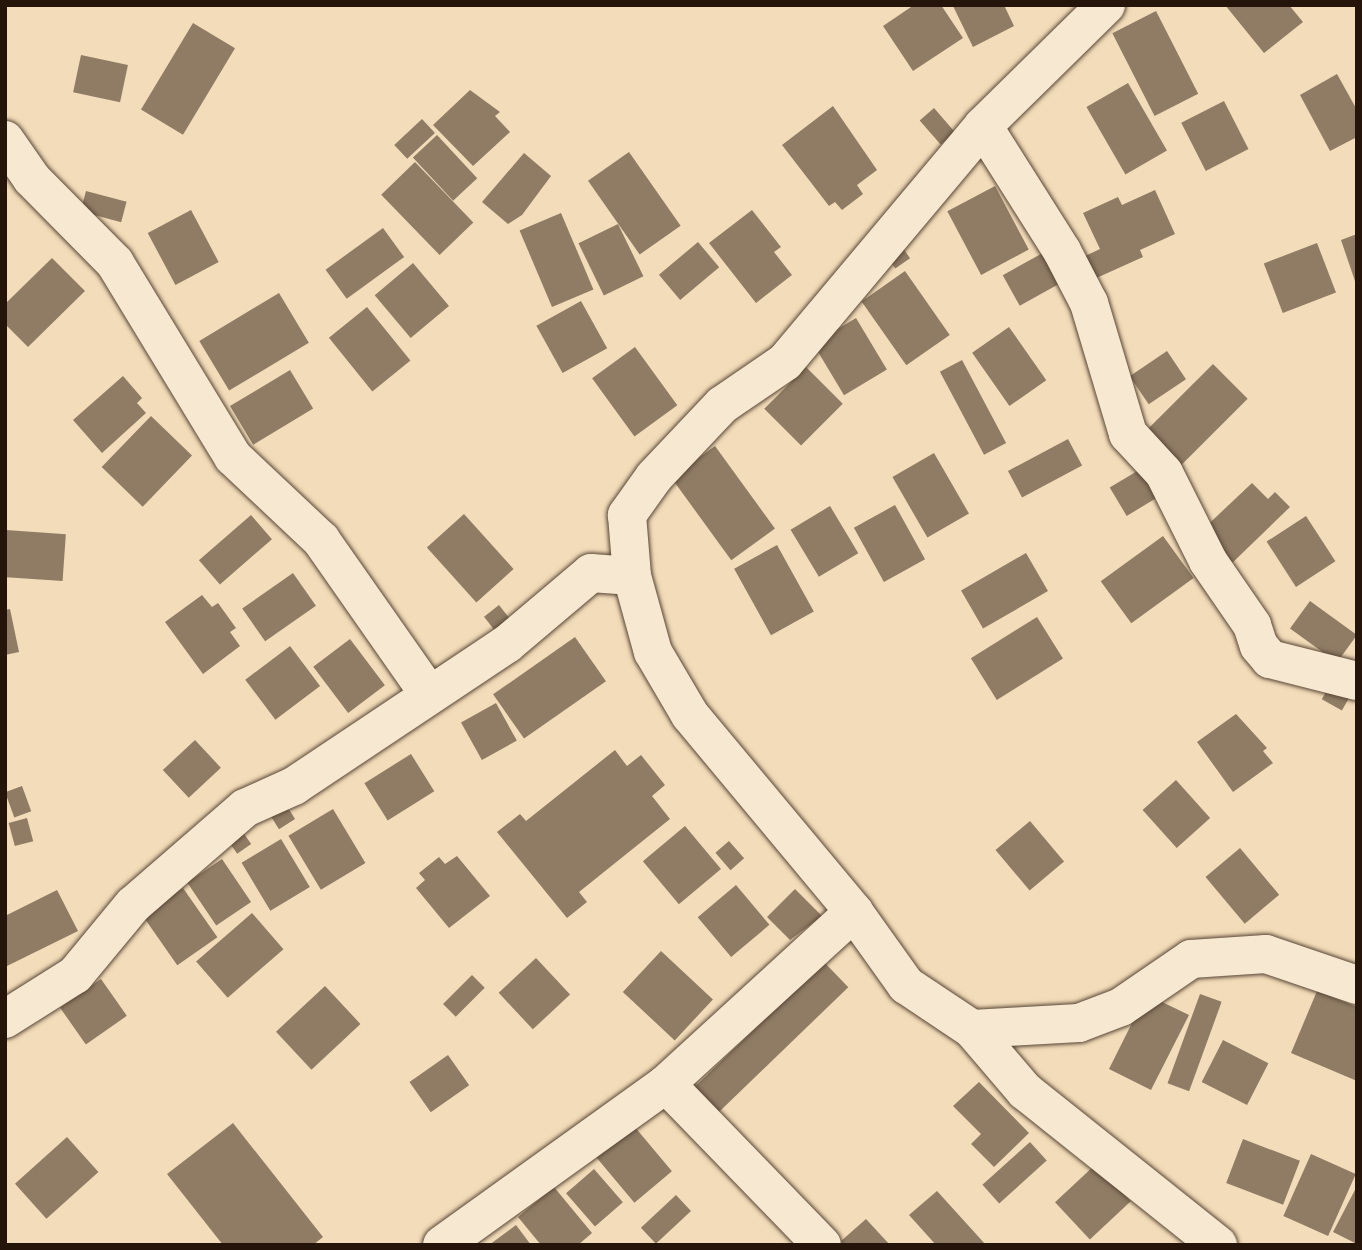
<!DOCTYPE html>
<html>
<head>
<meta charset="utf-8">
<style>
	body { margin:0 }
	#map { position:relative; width:1362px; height:1250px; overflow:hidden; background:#f3dcb9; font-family:"IM FELL Great Primer",serif }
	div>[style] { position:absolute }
	.building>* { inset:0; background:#907c65; transform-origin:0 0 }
	.roads { filter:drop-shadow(0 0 2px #584636) drop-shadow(0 0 2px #584636) }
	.minor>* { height:38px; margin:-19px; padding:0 19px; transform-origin:19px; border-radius:19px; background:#f7e8d2 }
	span { translate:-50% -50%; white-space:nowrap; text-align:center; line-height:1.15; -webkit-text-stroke:6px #f7e8d2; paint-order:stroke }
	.frame { position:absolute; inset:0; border:7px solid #24140a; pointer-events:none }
</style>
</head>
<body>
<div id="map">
	<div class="building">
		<i style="clip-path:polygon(914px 5px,941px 5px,963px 38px,913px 71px,883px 26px)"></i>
		<i style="clip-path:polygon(1004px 5px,1014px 26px,973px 47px,953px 6px)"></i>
		<i style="clip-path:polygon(1225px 5px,1289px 5px,1303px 22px,1264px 53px)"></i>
		<i style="left:1156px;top:11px;width:93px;height:49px;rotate:63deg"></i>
		<i style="left:193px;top:23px;width:49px;height:101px;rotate:31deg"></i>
		<i style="left:81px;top:55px;width:48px;height:38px;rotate:12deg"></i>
		<i style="clip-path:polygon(1337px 74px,1357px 110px,1357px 137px,1330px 151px,1300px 95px)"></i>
		<i style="left:1128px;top:83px;width:78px;height:48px;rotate:60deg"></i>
		<i style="clip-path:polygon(470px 90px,500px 112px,495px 116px,510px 132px,473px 166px,433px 125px)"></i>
		<i style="left:1224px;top:101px;width:54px;height:48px;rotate:63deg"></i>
		<i style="clip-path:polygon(833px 106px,877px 170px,857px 185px,863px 194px,842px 210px,835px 202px,829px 206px,782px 145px)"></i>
		<i style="left:934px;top:108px;width:32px;height:19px;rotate:49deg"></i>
		<i style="left:422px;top:119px;width:19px;height:38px;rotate:47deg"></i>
		<i style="left:437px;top:135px;width:59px;height:33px;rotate:47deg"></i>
		<i style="left:629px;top:152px;width:90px;height:50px;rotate:55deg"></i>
		<i style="clip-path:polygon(524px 153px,551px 176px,522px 215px,508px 224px,482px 202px)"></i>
		<i style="left:415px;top:162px;width:84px;height:47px;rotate:46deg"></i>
		<i style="left:995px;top:186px;width:72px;height:54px;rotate:62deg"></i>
		<i style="clip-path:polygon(1155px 190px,1175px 234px,1140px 250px,1143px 257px,1092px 280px,1081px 258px,1100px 249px,1083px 213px,1118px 197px,1122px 205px)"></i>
		<i style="left:86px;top:191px;width:42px;height:21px;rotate:15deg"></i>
		<i style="left:191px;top:210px;width:59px;height:49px;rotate:62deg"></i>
		<i style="clip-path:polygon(752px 210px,781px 247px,774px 252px,792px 275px,756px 303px,709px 243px)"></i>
		<i style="left:561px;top:213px;width:83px;height:45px;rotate:67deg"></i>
		<i style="left:618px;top:224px;width:58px;height:44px;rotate:64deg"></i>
		<i style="left:383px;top:228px;width:36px;height:71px;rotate:54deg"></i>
		<i style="clip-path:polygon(1357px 234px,1357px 284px,1356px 284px,1341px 240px)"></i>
		<i style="left:898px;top:241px;width:21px;height:18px;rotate:55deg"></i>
		<i style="left:698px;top:242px;width:33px;height:51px;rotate:50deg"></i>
		<i style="left:1317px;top:243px;width:53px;height:57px;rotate:69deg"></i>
		<i style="left:1050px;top:249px;width:35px;height:54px;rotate:61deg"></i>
		<i style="clip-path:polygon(52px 258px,85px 291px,28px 347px,5px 324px,5px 304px)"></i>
		<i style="left:413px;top:263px;width:56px;height:50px;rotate:50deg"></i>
		<i style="left:905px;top:271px;width:78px;height:53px;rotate:55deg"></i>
		<i style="left:279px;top:293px;width:58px;height:93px;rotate:59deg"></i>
		<i style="left:581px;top:301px;width:54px;height:51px;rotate:61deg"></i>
		<i style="left:367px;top:307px;width:69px;height:49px;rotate:51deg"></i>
		<i style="left:856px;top:318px;width:60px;height:50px;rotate:59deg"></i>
		<i style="left:1009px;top:327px;width:65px;height:45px;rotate:55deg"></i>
		<i style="left:635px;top:347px;width:72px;height:53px;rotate:54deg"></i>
		<i style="left:1167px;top:351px;width:34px;height:45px;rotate:56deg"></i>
		<i style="left:962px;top:360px;width:94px;height:25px;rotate:62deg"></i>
		<i style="left:1213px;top:364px;width:49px;height:102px;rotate:45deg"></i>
		<i style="left:806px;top:367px;width:52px;height:59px;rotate:45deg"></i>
		<i style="left:290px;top:370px;width:45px;height:70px;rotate:59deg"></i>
		<i style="clip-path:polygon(123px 376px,142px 398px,137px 403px,146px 413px,102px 453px,73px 420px)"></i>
		<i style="left:151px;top:416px;width:57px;height:71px;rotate:44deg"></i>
		<i style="left:1068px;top:439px;width:30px;height:68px;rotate:62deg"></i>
		<i style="left:715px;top:446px;width:102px;height:54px;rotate:54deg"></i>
		<i style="left:934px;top:453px;width:70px;height:48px;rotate:60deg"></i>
		<i style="left:1144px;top:467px;width:33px;height:40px;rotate:59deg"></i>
		<i style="clip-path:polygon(1252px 483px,1268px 499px,1275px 492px,1290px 507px,1229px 566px,1198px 534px)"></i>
		<i style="left:895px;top:505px;width:62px;height:47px;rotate:61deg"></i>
		<i style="left:830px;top:506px;width:55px;height:46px;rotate:59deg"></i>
		<i style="left:464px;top:514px;width:74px;height:50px;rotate:48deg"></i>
		<i style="left:251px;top:515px;width:32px;height:69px;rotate:49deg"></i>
		<i style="left:1306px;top:516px;width:54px;height:47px;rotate:57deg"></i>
		<i style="left:6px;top:530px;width:60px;height:47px;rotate:4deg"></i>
		<i style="left:1163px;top:536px;width:52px;height:77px;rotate:54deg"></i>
		<i style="left:777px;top:545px;width:76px;height:49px;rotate:61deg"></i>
		<i style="left:1026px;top:553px;width:44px;height:75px;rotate:60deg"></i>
		<i style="left:293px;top:573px;width:40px;height:62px;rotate:55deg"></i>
		<i style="clip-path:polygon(202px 595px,212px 607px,218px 603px,236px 628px,230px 632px,240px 646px,203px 674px,165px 622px)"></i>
		<i style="left:1310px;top:601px;width:58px;height:34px;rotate:36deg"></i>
		<i style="left:499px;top:605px;width:18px;height:19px;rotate:52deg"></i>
		<i style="clip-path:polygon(10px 609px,19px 652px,5px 655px,5px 610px)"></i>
		<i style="left:1037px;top:617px;width:49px;height:78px;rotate:58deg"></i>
		<i style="left:575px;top:637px;width:54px;height:100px;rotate:55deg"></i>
		<i style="left:350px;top:639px;width:58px;height:46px;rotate:53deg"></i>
		<i style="left:290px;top:646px;width:50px;height:56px;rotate:53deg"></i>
		<i style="left:1332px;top:681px;width:23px;height:21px;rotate:29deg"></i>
		<i style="left:496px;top:703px;width:43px;height:40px;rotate:61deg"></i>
		<i style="clip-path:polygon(1236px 714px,1267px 748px,1263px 751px,1273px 763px,1233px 792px,1197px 742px)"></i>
		<i style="left:195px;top:740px;width:38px;height:44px;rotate:47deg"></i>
		<i style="clip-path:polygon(615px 750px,627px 766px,641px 755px,665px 785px,652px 796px,670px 819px,579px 892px,587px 902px,567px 918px,497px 832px,520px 814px,526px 821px)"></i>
		<i style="left:411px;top:754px;width:44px;height:55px;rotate:58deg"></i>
		<i style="left:1176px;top:780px;width:51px;height:45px;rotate:48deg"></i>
		<i style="left:22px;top:786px;width:27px;height:18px;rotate:70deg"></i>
		<i style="left:285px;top:803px;width:19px;height:19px;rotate:58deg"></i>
		<i style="left:333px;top:809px;width:63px;height:52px;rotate:59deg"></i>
		<i style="left:27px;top:818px;width:24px;height:19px;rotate:75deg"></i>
		<i style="left:1030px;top:821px;width:53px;height:45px;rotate:50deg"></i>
		<i style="left:685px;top:826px;width:56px;height:55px;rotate:50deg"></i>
		<i style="left:242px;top:831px;width:16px;height:17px;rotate:55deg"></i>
		<i style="left:281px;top:839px;width:56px;height:46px;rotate:59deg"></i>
		<i style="left:729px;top:841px;width:23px;height:18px;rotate:49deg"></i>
		<i style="left:1240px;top:848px;width:61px;height:45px;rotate:50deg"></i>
		<i style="clip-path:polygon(457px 856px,490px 896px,449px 928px,416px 888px,425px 880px,419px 873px,439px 857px,445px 864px)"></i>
		<i style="left:222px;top:859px;width:52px;height:42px;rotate:56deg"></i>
		<i style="left:736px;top:885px;width:52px;height:50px;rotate:50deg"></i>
		<i style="left:183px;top:888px;width:60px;height:49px;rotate:55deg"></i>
		<i style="clip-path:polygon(795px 889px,822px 916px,790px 940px,767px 917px)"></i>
		<i style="clip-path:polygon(57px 890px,78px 931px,7px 966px,5px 916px)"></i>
		<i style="left:252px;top:913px;width:48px;height:74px;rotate:49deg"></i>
		<i style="left:661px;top:951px;width:71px;height:56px;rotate:43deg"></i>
		<i style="left:536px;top:958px;width:50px;height:51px;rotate:47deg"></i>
		<i style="left:824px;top:962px;width:35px;height:191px;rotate:46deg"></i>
		<i style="left:472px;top:975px;width:18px;height:41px;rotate:45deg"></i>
		<i style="left:101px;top:979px;width:45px;height:50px;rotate:55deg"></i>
		<i style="left:325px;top:986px;width:52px;height:67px;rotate:47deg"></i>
		<i style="clip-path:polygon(1317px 991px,1357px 1007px,1357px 1081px,1291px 1053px)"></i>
		<i style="left:1200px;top:994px;width:23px;height:95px;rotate:20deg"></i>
		<i style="clip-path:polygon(1158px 1000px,1189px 1015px,1151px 1090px,1109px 1069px,1143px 1001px)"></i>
		<i style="left:1223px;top:1040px;width:51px;height:47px;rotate:27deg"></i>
		<i style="left:448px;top:1055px;width:37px;height:47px;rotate:55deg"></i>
		<i style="clip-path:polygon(979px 1082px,1029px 1133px,994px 1167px,971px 1144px,981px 1134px,953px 1106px)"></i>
		<i style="clip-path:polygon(233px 1123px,323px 1237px,313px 1245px,223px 1245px,167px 1174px)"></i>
		<i style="left:634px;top:1126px;width:59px;height:49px;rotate:50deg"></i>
		<i style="left:67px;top:1137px;width:47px;height:70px;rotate:48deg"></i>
		<i style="left:1243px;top:1139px;width:61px;height:47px;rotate:21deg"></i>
		<i style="left:1030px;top:1142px;width:25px;height:64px;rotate:48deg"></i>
		<i style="left:1311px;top:1154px;width:49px;height:68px;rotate:24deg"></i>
		<i style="left:1096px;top:1164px;width:51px;height:56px;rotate:47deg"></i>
		<i style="left:594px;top:1169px;width:44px;height:37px;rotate:49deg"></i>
		<i style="clip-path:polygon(1357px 1186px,1357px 1244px,1333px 1232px)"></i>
		<i style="clip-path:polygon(554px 1187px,592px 1233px,578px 1245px,541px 1245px,518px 1217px)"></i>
		<i style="clip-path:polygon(937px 1191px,986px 1245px,936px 1245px,909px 1215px)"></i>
		<i style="left:676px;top:1195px;width:22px;height:48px;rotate:47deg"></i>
		<i style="clip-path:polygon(866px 1219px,890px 1245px,844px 1245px,841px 1241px)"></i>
		<i style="clip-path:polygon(516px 1225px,531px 1245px,489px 1245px)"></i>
	</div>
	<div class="roads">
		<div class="minor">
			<i style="left:1106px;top:5px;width:173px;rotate:135.5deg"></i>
			<i style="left:983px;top:126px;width:308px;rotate:130deg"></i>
			<i style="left:785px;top:362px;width:76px;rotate:145.7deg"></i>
			<i style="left:722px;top:405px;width:99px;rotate:133.4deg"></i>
			<i style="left:654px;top:477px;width:47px;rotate:125.4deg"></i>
			<i style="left:627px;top:515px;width:61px;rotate:85.3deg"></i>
			<i style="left:632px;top:576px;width:79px;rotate:74.6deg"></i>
			<i style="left:653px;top:652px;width:73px;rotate:59.6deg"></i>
			<i style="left:690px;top:715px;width:256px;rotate:50.2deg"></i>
			<i style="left:854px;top:912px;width:90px;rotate:54.5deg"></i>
			<i style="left:906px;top:985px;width:79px;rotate:33.7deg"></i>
			<i style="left:972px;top:1029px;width:107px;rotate:-3.2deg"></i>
			<i style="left:1079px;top:1023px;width:45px;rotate:-20.9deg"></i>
			<i style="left:1121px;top:1007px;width:85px;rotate:-34.4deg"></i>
			<i style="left:1191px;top:959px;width:75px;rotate:-3.8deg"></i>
			<i style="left:1266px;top:954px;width:96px;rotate:18.8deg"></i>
			<i style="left:983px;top:126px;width:148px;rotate:57.7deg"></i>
			<i style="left:1062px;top:251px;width:59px;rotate:62.6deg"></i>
			<i style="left:1089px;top:303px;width:137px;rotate:73.4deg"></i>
			<i style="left:1128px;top:434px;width:53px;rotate:47.3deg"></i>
			<i style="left:1164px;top:473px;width:98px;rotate:63.4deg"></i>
			<i style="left:1208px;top:561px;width:78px;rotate:55.5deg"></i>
			<i style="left:1252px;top:625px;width:22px;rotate:72deg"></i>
			<i style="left:1259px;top:646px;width:17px;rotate:50deg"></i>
			<i style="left:1270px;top:659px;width:90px;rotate:14.2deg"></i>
			<i style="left:5px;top:140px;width:47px;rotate:55.3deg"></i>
			<i style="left:32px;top:179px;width:118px;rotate:45.3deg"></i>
			<i style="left:115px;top:263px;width:227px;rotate:58.7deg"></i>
			<i style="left:233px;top:457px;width:121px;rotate:43.3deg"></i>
			<i style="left:321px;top:540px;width:187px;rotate:55deg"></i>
			<i style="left:5px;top:1019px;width:83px;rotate:-32.2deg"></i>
			<i style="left:75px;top:975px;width:91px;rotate:-50.4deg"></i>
			<i style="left:133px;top:905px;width:148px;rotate:-40.9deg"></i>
			<i style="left:245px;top:808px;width:54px;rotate:-24.2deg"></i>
			<i style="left:294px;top:786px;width:256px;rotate:-33.7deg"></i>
			<i style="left:507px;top:644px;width:110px;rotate:-40.2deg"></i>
			<i style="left:591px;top:573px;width:41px;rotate:4.2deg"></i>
			<i style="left:972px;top:1029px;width:82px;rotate:49.5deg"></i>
			<i style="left:1025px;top:1091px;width:247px;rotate:38.6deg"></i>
			<i style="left:666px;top:1084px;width:224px;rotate:45.9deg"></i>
			<i style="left:442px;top:1245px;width:276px;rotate:-35.7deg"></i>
			<i style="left:666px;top:1084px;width:255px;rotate:-42.5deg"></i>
		</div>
	</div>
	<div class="frame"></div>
</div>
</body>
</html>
